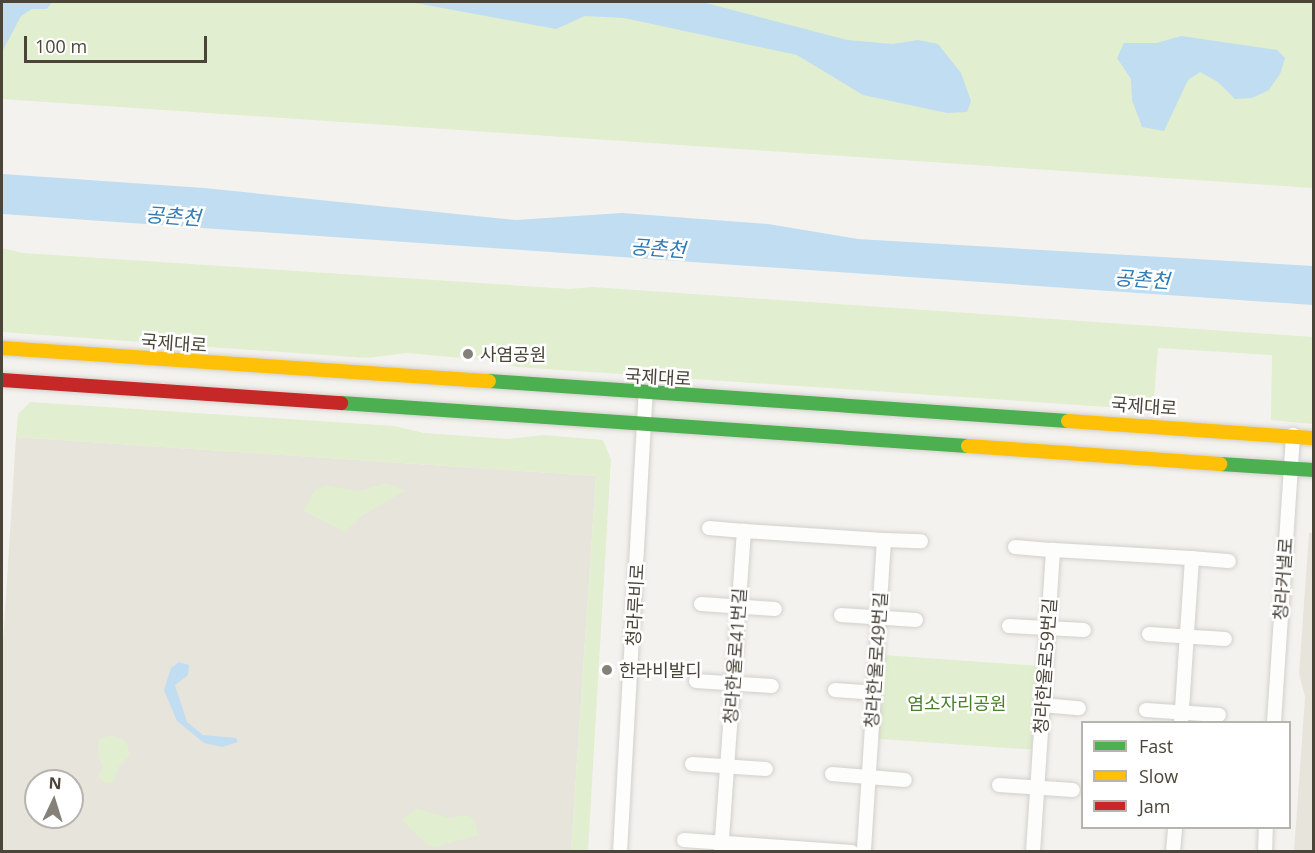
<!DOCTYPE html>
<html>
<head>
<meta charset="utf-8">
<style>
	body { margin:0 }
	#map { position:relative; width:1315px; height:853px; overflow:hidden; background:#f4f2ee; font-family:"Open Sans","Noto Sans KR",sans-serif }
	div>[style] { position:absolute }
	.residential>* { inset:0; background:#e7e4dc }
	.green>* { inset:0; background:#e1eecf; transform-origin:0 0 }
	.water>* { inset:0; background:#c0ddf1 }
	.roads { filter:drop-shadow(0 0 2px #d2d0cb) drop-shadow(0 0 2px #d2d0cb) }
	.street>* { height:14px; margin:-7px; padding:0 7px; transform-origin:7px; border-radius:7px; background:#fdfdfc }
	.fast>* { height:14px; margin:-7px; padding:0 7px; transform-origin:7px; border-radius:7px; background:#4caf50 }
	.slow>* { height:14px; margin:-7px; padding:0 7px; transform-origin:7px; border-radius:7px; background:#ffc107 }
	.jam>* { height:14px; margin:-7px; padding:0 7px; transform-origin:7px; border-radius:7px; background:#c62828 }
	.dots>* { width:16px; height:16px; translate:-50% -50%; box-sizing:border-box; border:3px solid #fff; border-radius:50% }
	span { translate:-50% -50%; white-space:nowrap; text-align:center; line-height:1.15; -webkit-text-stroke:5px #fff; paint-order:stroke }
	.street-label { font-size:18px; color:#4b4439 }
	.poi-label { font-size:18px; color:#4b4439 }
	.left { translate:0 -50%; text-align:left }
	.park-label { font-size:18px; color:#4a7f2a }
	.water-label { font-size:20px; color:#2e7ab2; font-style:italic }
	.frame { position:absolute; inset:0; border:3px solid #4b4439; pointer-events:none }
	.legend { position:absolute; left:1081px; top:721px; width:210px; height:108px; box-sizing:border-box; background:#fff; border:2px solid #b7b4b0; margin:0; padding:8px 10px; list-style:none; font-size:18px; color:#4b4439 }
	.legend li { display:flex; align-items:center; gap:12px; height:30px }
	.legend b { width:30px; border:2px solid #b7b4b0 }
	.north { position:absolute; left:24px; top:769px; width:60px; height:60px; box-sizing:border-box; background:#fff; border:2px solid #b7b4b0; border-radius:50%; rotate:4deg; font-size:16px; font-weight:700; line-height:24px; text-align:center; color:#4b4439 }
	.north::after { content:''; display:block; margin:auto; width:21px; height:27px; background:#868178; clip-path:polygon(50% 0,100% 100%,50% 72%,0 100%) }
	.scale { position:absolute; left:24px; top:36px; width:183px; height:27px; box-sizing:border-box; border:3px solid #4b4439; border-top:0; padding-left:8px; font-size:18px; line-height:21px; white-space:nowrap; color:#4b4439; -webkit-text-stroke:4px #fff; paint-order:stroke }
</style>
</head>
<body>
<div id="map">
	<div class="residential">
		<i style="clip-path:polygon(evenodd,16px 437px,596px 476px,571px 851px,2px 852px,2px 658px,16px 437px,36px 781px,72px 781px,72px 817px,36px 817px,36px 781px)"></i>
		<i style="clip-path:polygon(1309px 533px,1314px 533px,1314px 851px,1294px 852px,1305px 697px,1299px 673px)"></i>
	</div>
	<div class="green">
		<i style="clip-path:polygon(2px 2px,1313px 2px,1313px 188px,2px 99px)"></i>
		<i style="clip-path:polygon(2px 248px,23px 253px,570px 289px,593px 287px,1313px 337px,1313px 424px,1271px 420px,1272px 355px,1158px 348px,1153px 410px,517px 367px,494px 361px,407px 353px,366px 358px,2px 332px)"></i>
		<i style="clip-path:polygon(30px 402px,394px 426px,424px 433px,509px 439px,543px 435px,603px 440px,611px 459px,588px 851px,571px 851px,596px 476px,16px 437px,18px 414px)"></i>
		<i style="clip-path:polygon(386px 483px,405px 491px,360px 517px,345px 532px,304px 511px,314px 491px,325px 485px,358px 491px)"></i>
		<i style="left:883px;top:655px;width:155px;height:84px;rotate:4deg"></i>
		<i style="clip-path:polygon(110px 735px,126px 741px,130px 755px,119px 766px,114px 781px,106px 784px,98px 776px,103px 766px,99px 759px,98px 740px)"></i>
		<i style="clip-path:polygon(416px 808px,449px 818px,467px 815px,475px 820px,478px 835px,436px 847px,427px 845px,402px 820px)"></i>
	</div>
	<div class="water">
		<i style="clip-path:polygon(2px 2px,52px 2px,47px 9px,32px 9px,21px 16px,2px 52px)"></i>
		<i style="clip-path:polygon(410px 2px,702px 2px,847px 40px,893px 44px,918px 40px,938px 44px,961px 73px,971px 101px,967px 112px,947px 113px,863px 95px,797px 55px,624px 18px,585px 16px,556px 29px)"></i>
		<i style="clip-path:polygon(1181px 36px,1277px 50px,1285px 58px,1280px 74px,1269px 90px,1252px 98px,1235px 99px,1218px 82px,1200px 72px,1188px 80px,1164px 131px,1142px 127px,1132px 100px,1131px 79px,1117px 58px,1124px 43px,1157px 43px)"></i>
		<i style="clip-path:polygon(2px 174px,204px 188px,516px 220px,622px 213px,768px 224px,858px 239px,1313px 266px,1313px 305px,2px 214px)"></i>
		<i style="clip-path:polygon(179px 662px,189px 665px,188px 675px,175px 685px,187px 722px,203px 735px,236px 738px,238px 742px,222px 747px,204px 743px,177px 721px,164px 690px,171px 668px)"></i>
	</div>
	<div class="roads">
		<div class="street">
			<i style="left:709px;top:528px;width:35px;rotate:5deg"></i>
			<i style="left:884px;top:540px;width:37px;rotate:2deg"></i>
			<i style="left:1015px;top:547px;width:38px;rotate:5deg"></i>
			<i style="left:1192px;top:558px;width:37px;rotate:5deg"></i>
			<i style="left:701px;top:604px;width:74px;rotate:3.9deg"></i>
			<i style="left:841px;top:615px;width:75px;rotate:3.8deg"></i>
			<i style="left:1009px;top:626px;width:75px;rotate:3.1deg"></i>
			<i style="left:1149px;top:634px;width:76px;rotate:3.8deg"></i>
			<i style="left:696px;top:681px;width:76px;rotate:3.8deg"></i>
			<i style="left:835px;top:690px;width:39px;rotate:4deg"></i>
			<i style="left:1042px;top:705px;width:37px;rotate:5deg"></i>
			<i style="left:1146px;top:710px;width:73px;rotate:3.9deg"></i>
			<i style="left:1274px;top:722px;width:288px;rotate:-86.2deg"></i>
			<i style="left:692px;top:764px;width:74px;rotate:3.9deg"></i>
			<i style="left:832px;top:774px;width:73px;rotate:4.7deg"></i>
			<i style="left:999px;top:785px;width:74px;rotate:3.9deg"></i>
			<i style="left:684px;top:840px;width:168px;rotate:4.1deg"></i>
			<i style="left:620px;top:852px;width:459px;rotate:-86.8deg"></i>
			<i style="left:721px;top:852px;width:322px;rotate:-85.9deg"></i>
			<i style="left:744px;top:531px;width:140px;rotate:3.7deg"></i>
			<i style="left:884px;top:540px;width:313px;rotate:93.7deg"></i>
			<i style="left:1033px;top:852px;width:303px;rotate:-86.2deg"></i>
			<i style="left:1053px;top:550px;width:139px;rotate:3.3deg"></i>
			<i style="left:1192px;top:558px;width:164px;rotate:93.8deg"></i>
			<i style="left:1173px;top:852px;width:24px;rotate:-85deg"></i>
			<i style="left:1265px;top:852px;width:24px;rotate:-88deg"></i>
		</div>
		<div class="fast">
			<i style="left:489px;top:381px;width:580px;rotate:3.95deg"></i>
			<i style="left:341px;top:403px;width:628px;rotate:3.92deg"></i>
			<i style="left:1220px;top:464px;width:94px;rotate:3.7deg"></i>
		</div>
		<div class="slow">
			<i style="left:2px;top:348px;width:488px;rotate:3.9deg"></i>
			<i style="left:1068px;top:421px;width:247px;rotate:4deg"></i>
			<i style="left:968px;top:446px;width:253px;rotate:4.1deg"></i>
		</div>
		<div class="jam">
			<i style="left:2px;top:380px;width:340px;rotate:3.9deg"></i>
		</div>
	</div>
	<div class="dots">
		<i style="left:468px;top:354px;background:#868178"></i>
		<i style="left:607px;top:670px;background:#868178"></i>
	</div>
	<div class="street-label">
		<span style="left:174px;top:343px;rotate:4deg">국제대로</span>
		<span style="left:658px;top:377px;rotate:3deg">국제대로</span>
		<span style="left:1144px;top:406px;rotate:4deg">국제대로</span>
		<span style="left:1283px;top:579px;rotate:-86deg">청라커낼로</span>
		<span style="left:635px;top:605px;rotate:-87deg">청라루비로</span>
		<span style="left:735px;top:656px;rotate:-86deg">청라한울로41번길</span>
		<span style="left:876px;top:660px;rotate:-86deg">청라한울로49번길</span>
		<span style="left:1045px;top:666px;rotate:-86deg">청라한울로59번길</span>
	</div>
	<div class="poi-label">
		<span class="left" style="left:480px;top:354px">사염공원</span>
		<span class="left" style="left:619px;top:670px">한라비발디</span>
	</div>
	<div class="park-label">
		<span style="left:957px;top:703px">염소자리공원</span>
	</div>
	<div class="water-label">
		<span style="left:173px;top:216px;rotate:4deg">공촌천</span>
		<span style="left:658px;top:248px;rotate:4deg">공촌천</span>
		<span style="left:1142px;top:279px;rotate:4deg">공촌천</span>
	</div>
	<div class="frame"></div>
	<ul class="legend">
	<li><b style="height:8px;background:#4caf50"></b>Fast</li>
	<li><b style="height:8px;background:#ffc107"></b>Slow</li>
	<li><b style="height:8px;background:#c62828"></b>Jam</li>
	</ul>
	<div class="north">N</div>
	<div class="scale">100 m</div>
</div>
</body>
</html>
